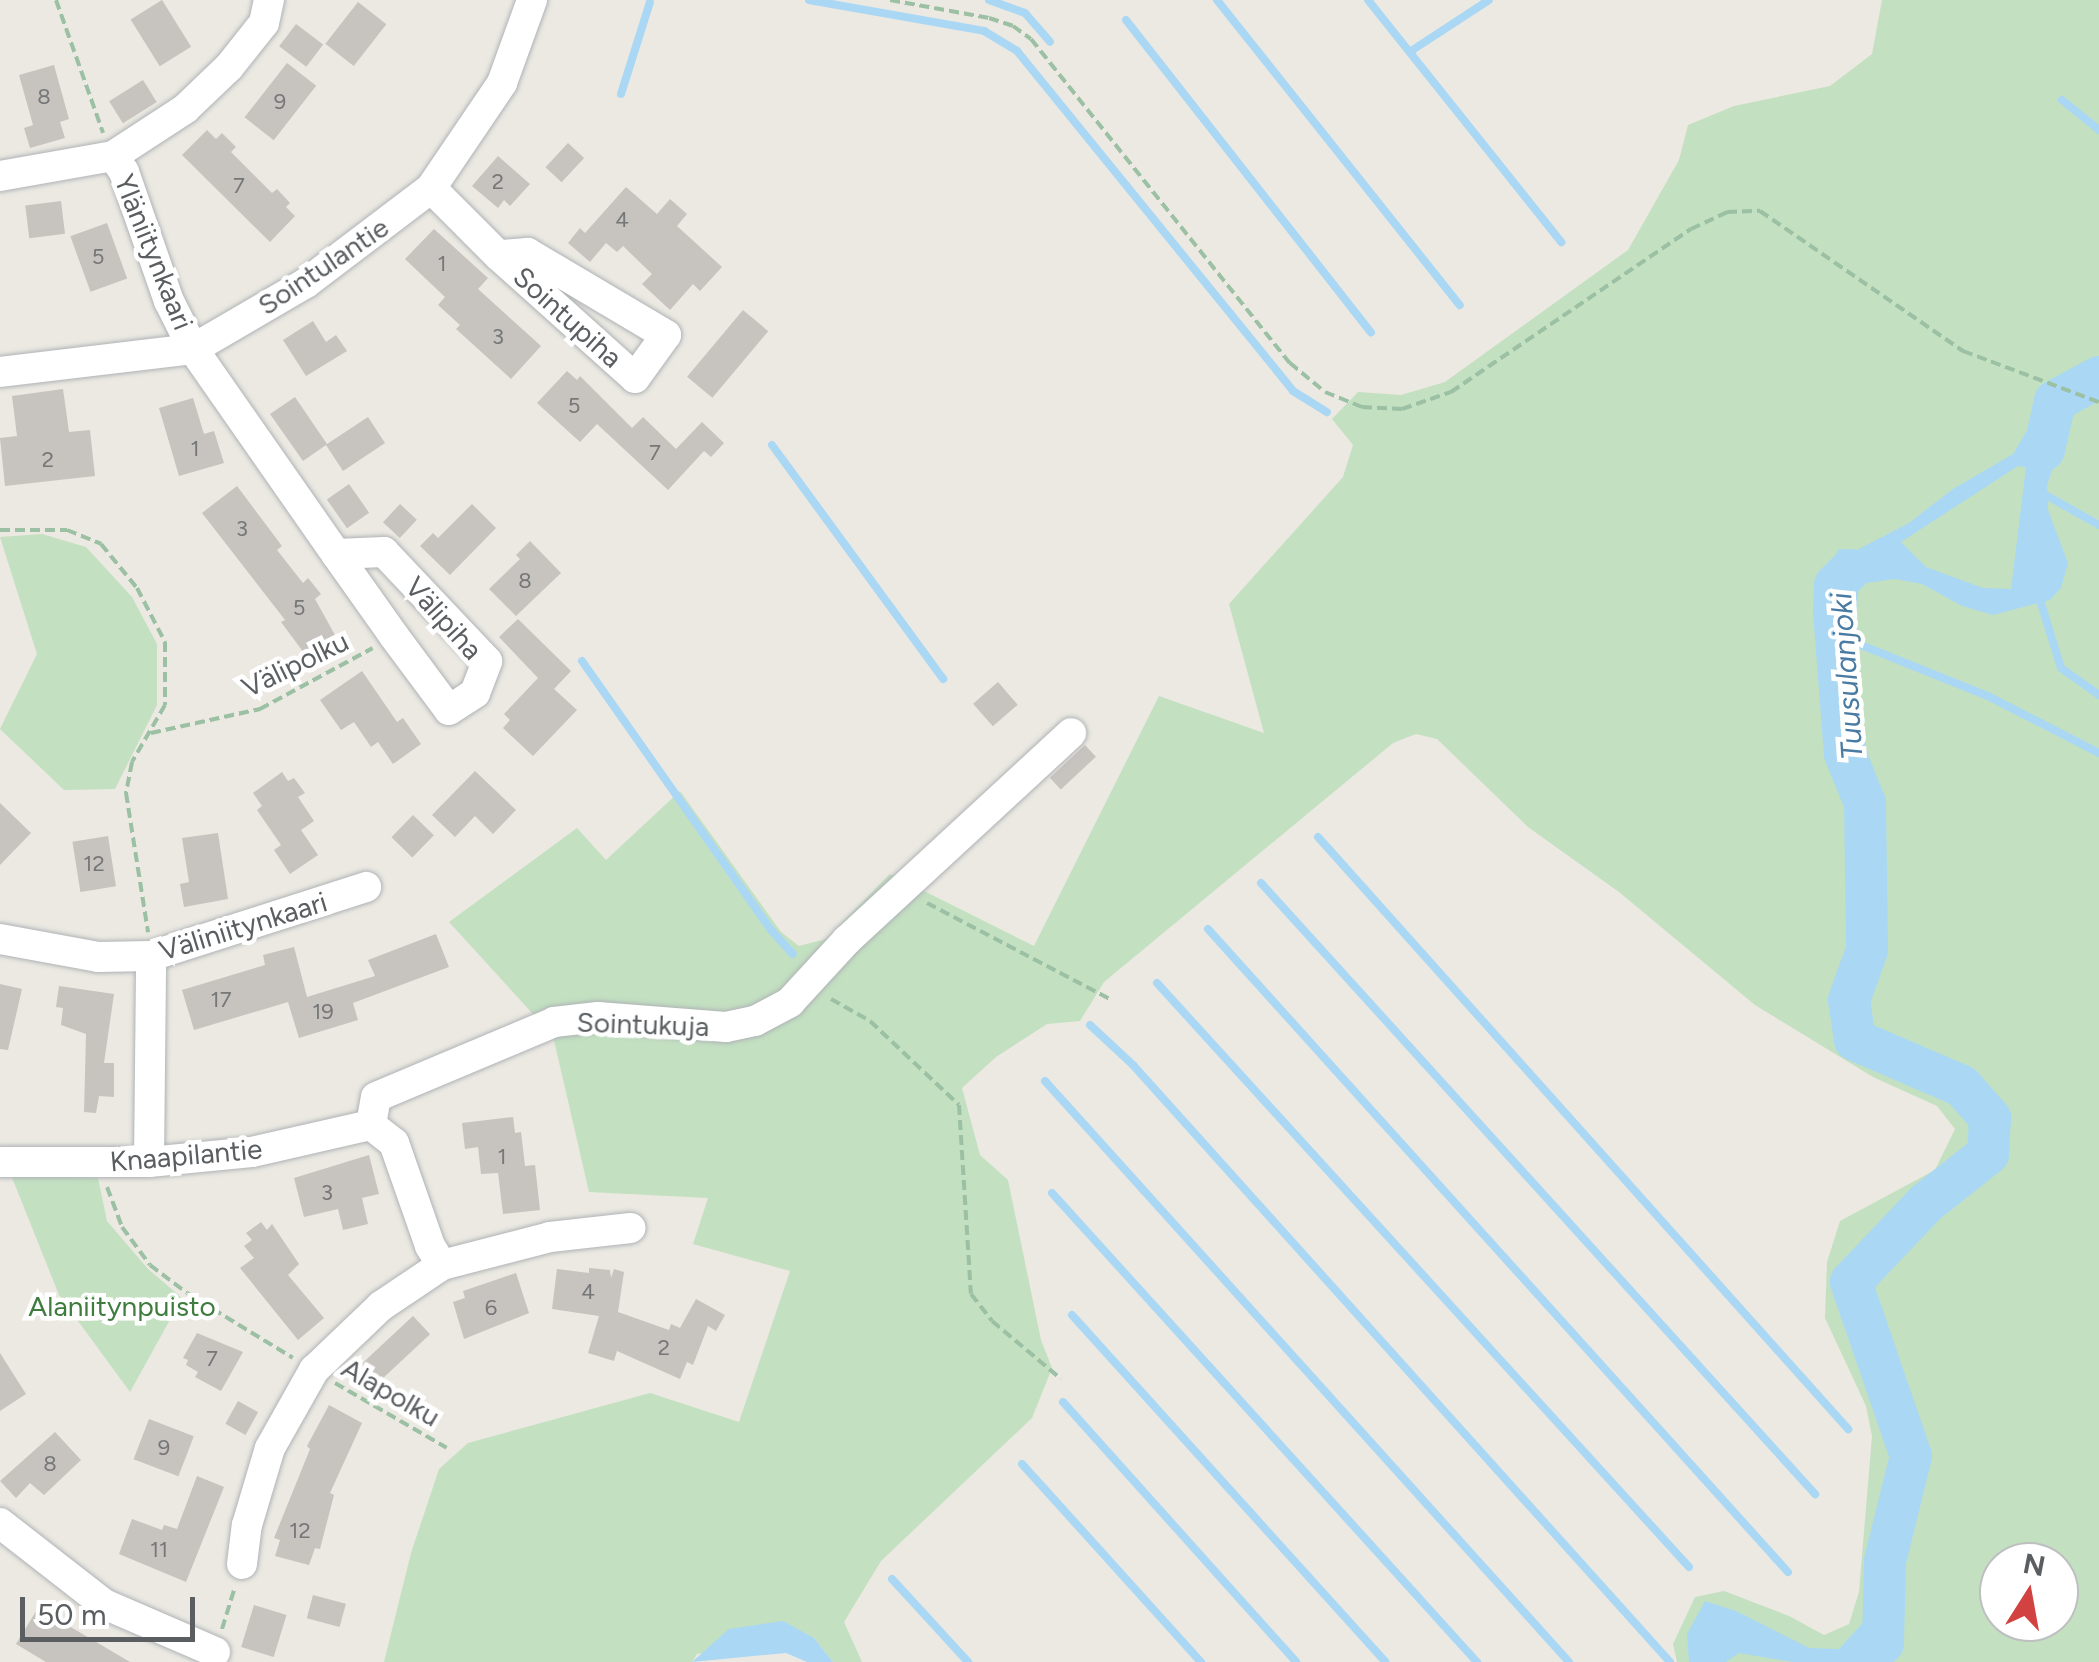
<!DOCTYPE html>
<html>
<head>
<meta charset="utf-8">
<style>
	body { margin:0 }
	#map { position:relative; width:2099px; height:1662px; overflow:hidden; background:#ebe9e2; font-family:Figtree,sans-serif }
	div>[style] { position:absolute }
	.green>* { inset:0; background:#c3e0c1 }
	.water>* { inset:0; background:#aad8f4 }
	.stream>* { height:8px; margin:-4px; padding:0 4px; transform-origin:4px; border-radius:4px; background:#aad8f4 }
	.river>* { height:42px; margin:-21px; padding:0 21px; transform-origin:21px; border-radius:21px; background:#aad8f4 }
	.building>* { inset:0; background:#c7c3bf; transform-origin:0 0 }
	.path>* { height:4px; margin-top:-2px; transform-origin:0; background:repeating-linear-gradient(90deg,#9bc0a3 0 10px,transparent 0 15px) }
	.roads { filter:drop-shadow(0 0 2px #afb3b6) drop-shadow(0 0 2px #afb3b6) }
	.minor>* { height:30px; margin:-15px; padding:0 15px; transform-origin:15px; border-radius:15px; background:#fff }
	span { translate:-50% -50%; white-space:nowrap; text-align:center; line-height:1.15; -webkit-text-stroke:9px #fff; paint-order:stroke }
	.number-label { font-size:22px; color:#757778 }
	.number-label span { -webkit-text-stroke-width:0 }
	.street-label { font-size:28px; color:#5a5e61 }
	.park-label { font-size:28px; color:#3f7c3e }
	.water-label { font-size:30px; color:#4a7ba3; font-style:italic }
	.north { position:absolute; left:1979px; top:1542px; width:100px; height:100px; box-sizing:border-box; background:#fff; border:2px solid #bdbfc0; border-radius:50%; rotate:11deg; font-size:28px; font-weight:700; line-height:40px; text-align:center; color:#5a5e61 }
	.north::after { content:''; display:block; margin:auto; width:35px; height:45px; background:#d24241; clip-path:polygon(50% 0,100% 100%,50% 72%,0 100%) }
	.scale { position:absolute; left:20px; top:1597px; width:175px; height:45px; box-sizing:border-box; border:5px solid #5a5e61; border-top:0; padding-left:12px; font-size:30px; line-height:35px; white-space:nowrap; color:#5a5e61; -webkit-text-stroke:8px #fff; paint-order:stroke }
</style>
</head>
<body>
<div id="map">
	<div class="green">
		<i style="clip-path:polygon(evenodd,1882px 0,2099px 0,2099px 1662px,1677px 1662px,1673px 1644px,1695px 1597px,1724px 1591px,1789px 1616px,1824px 1635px,1849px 1624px,1859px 1592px,1872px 1436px,1866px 1406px,1825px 1318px,1827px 1262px,1840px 1221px,1935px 1170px,1955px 1129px,1937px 1106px,1873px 1077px,1755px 1005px,1619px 892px,1528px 827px,1437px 739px,1416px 734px,1393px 743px,1104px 982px,1080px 1021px,1047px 1024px,996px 1057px,962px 1088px,980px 1155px,1008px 1180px,1041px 1340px,1052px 1368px,1032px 1418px,881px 1561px,844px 1622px,862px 1662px,833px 1662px,814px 1638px,697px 1654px,692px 1662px,384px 1662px,411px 1553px,439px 1469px,468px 1443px,650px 1393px,739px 1422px,790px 1271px,693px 1244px,708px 1198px,589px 1192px,553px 1036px,449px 922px,577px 828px,606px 860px,680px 791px,781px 932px,799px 946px,826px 939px,890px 874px,1034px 946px,1159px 696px,1264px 733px,1229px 604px,1343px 477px,1353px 445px,1332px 419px,1358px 392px,1401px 395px,1445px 382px,1628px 250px,1679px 160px,1688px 125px,1734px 106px,1830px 86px,1872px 54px,1882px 0,1999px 1562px,2059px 1562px,2059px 1622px,1999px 1622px,1999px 1562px)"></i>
		<i style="clip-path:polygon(42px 534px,86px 547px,132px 597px,157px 644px,157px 705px,115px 789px,64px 790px,0 729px,37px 654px,0 537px)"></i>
		<i style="clip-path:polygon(11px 1175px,98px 1178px,107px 1221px,148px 1269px,182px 1298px,130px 1392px,59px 1295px)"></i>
	</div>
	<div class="water">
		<i style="clip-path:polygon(evenodd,2050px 392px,2075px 405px,2047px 485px,2048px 510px,2068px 563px,2061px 588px,2050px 600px,1993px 615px,1962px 606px,1922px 584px,1895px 579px,1859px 584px,1855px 624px,1820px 620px,1832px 561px,1839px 549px,1855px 551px,1909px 523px,1953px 489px,2013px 454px,2050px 392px,2018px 466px,2026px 467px,2011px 589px,1983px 588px,1926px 567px,1901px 542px,2018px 466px)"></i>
		<i style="clip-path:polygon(1878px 1578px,1890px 1583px,1899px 1613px,1899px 1635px,1888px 1662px,1792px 1662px,1739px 1653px,1726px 1662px,1689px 1662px,1687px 1634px,1705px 1601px,1736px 1611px,1809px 1648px,1839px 1649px,1869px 1616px)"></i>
		<i style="clip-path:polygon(783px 1621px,814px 1638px,833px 1662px,807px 1662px,786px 1653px,692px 1662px,729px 1629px)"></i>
	</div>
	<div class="stream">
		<i style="left:809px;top:0;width:178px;rotate:10deg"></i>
		<i style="left:984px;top:31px;width:39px;rotate:31deg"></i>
		<i style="left:1017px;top:51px;width:438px;rotate:50.9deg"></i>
		<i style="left:1293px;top:391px;width:40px;rotate:32deg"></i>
		<i style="left:989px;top:0;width:38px;rotate:20deg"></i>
		<i style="left:1025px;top:13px;width:38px;rotate:49deg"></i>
		<i style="left:1217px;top:0;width:390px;rotate:51.5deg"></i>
		<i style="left:1368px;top:0;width:310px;rotate:51.4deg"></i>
		<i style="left:1126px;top:20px;width:397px;rotate:51.9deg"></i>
		<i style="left:1411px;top:51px;width:93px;rotate:-33.2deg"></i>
		<i style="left:621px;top:94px;width:96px;rotate:-72.5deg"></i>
		<i style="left:2062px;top:100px;width:48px;rotate:39deg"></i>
		<i style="left:772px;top:445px;width:290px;rotate:53.8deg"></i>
		<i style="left:2042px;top:493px;width:65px;rotate:29.3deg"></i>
		<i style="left:2039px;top:597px;width:74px;rotate:72.8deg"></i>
		<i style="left:2061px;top:668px;width:47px;rotate:35.4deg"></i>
		<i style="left:1836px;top:635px;width:164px;rotate:21.9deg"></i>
		<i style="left:1988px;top:696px;width:125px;rotate:27.2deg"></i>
		<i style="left:582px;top:661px;width:330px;rotate:54.9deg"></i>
		<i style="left:772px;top:931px;width:31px;rotate:48deg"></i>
		<i style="left:1318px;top:837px;width:795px;rotate:48.16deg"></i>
		<i style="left:1261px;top:883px;width:825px;rotate:47.8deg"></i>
		<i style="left:1208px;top:929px;width:866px;rotate:47.95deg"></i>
		<i style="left:1157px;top:983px;width:790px;rotate:47.67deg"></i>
		<i style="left:1090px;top:1025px;width:59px;rotate:42.9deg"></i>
		<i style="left:1133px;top:1065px;width:803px;rotate:48.03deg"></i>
		<i style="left:1045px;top:1081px;width:782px;rotate:47.95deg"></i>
		<i style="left:1052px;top:1193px;width:633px;rotate:47.82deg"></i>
		<i style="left:1072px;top:1315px;width:467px;rotate:47.9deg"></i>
		<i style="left:1063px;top:1402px;width:349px;rotate:48.1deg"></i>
		<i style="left:1022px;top:1464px;width:267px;rotate:47.9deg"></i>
		<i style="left:892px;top:1579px;width:113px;rotate:47.5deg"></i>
	</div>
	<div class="river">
		<i style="left:2044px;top:450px;width:50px;rotate:-77.3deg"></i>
		<i style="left:2055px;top:401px;width:50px;rotate:-28.6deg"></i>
		<i style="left:1850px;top:570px;width:21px;rotate:135deg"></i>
		<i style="left:1835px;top:585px;width:27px;rotate:92deg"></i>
		<i style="left:1834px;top:612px;width:142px;rotate:85.6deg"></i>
		<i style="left:1845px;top:754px;width:53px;rotate:67.8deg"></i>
		<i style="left:1865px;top:803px;width:147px;rotate:89.2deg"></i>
		<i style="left:1867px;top:950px;width:53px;rotate:109.8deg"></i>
		<i style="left:1849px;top:1000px;width:40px;rotate:81.5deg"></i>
		<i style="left:1855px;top:1040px;width:116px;rotate:23.3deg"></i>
		<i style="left:1962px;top:1086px;width:43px;rotate:48.8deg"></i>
		<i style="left:1990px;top:1118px;width:36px;rotate:93deg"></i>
		<i style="left:1988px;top:1154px;width:79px;rotate:141.7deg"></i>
		<i style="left:1926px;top:1203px;width:109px;rotate:133.5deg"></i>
		<i style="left:1851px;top:1282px;width:184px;rotate:71deg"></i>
		<i style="left:1911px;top:1456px;width:108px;rotate:103.9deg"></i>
		<i style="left:1885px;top:1561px;width:82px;rotate:91.4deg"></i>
		<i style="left:1883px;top:1643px;width:28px;rotate:136deg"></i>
	</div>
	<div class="building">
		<i style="left:162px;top:0;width:55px;height:37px;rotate:58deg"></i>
		<i style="left:358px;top:2px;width:36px;height:53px;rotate:38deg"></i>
		<i style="left:296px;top:24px;width:34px;height:28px;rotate:37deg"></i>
		<i style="left:287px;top:63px;width:37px;height:69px;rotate:38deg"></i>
		<i style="clip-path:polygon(54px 65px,69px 119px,60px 122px,65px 138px,30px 148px,24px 128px,33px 125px,19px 75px)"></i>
		<i style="left:143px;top:80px;width:26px;height:40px;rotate:58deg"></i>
		<i style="clip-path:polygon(207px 130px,216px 139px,222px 133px,236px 147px,231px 152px,272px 193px,277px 189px,290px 203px,286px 207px,295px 216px,270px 242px,182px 155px)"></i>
		<i style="left:568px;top:143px;width:22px;height:33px;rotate:43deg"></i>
		<i style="clip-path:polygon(498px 156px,530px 184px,510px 206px,504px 200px,498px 208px,472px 186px)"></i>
		<i style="clip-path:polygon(626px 187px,657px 214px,670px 199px,687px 214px,677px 226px,722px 267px,700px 291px,693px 284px,670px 310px,642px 284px,652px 274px,623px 246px,617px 252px,606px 243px,590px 262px,568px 243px,580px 228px,585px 233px)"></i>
		<i style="left:61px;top:201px;width:33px;height:36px;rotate:83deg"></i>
		<i style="left:107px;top:223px;width:59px;height:39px;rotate:70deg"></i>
		<i style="clip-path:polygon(434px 229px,488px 278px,478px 289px,541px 346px,511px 379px,456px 329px,460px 325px,438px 305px,445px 297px,405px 259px)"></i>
		<i style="left:743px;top:310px;width:33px;height:87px;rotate:40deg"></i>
		<i style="clip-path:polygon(313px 321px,326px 342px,336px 335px,347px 351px,306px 376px,283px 340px)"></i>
		<i style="clip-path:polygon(567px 371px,577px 380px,580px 376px,632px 428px,643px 417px,676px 449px,702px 422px,724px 443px,711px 457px,704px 451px,668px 490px,597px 424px,580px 442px,537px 403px)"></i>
		<i style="clip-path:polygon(63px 389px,69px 432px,90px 430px,95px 476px,5px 486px,0 438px,17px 436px,12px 396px)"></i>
		<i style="clip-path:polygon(295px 397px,327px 444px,368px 417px,385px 443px,343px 471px,326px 445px,303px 461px,270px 414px)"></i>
		<i style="clip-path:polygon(193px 398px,204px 434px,214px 431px,224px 463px,179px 476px,159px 408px)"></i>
		<i style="left:349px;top:484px;width:35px;height:27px;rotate:55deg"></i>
		<i style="clip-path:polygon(237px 486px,282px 546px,277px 550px,303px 583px,308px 578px,321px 594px,315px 599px,335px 635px,307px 657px,281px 622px,285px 620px,202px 513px)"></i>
		<i style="left:400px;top:504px;width:23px;height:25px;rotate:43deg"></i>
		<i style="clip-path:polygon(472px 504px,496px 528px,450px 575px,420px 546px,433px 533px,438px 538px)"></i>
		<i style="clip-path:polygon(530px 541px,561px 573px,516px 616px,489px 589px,520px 559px,516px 555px)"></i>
		<i style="clip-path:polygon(518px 619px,571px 671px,554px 689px,577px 710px,533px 756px,503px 728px,510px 720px,504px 714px,538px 678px,499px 637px)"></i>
		<i style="clip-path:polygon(362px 671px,397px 722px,403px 718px,421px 744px,393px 764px,378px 742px,371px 747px,354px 722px,341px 730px,320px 700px)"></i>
		<i style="left:998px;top:682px;width:30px;height:33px;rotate:49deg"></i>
		<i style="left:1085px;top:745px;width:16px;height:48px;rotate:47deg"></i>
		<i style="clip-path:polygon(475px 771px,516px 810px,493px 834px,475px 816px,455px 837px,432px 815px)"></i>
		<i style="clip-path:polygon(282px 772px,288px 781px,294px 778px,305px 793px,298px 797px,314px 821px,301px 830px,318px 855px,290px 874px,274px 850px,281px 845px,257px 810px,262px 806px,253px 793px)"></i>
		<i style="clip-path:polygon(0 803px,31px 833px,0 865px)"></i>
		<i style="left:413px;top:815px;width:29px;height:31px;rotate:44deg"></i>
		<i style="clip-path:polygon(218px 833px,228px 899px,184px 907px,180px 884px,189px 882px,182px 838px)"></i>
		<i style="left:108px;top:836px;width:51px;height:36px;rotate:81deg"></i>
		<i style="clip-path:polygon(436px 934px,449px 967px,353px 1003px,358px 1020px,299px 1038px,288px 1002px,194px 1030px,182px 990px,265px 965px,263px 955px,294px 947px,307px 997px,375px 976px,368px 960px)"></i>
		<i style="clip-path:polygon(0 984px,22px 989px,8px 1050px,0 1049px)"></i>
		<i style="clip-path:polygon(59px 986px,114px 994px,104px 1063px,114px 1063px,114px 1097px,99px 1096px,96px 1113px,84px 1112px,86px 1034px,61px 1025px,63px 1008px,56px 1007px)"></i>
		<i style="clip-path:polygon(513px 1117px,515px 1133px,521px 1132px,525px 1166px,535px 1165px,540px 1210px,503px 1214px,498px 1173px,481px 1174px,478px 1147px,465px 1149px,462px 1123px)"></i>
		<i style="clip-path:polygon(369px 1155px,379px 1194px,362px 1198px,368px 1224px,343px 1230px,338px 1209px,304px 1217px,294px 1178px)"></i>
		<i style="clip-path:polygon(261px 1222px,267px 1230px,272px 1224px,299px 1264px,288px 1275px,324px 1318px,298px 1340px,240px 1268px,254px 1258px,244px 1246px,252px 1240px,246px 1233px)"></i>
		<i style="clip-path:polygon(589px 1268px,610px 1270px,611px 1278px,614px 1269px,624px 1272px,618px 1312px,669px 1330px,671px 1324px,680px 1328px,696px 1299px,725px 1315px,716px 1331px,708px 1326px,693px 1365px,687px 1362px,680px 1379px,617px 1351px,614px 1361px,588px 1353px,599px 1316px,552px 1309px,557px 1269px,589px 1273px)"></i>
		<i style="clip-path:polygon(516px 1273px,529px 1313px,464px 1339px,453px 1302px,465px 1298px,463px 1291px)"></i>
		<i style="left:413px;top:1316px;width:25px;height:73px;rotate:47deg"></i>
		<i style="clip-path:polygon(197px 1333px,243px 1352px,221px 1391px,195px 1377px,198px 1372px,186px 1365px,188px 1360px,183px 1358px)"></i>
		<i style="clip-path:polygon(0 1353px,26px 1394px,0 1411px)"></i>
		<i style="left:238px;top:1401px;width:23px;height:26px;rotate:29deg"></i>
		<i style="clip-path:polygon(329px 1405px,362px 1423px,330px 1493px,334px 1495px,320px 1549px,315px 1548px,309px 1565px,275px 1556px,280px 1540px,274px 1538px,310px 1449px,307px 1446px)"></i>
		<i style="left:149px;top:1419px;width:48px;height:43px;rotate:21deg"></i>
		<i style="clip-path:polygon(55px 1432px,81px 1460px,44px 1495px,30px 1483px,16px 1498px,0 1481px)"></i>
		<i style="clip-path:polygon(197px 1476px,224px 1487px,186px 1582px,119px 1554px,132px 1519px,162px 1530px,164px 1525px,177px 1529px)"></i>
		<i style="left:313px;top:1595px;width:34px;height:24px;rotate:15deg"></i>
		<i style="left:254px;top:1605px;width:34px;height:44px;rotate:17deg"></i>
		<i style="clip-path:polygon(38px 1608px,64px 1623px,130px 1662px,46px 1662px,16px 1644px)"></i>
	</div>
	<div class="path">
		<i style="left:56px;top:0;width:141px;rotate:70.5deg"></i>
		<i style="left:890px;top:0;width:101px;rotate:10.3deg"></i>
		<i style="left:989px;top:18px;width:25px;rotate:18deg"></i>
		<i style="left:1013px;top:26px;width:22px;rotate:36deg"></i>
		<i style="left:1031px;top:39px;width:415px;rotate:51.4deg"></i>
		<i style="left:1290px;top:363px;width:45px;rotate:39.6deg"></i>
		<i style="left:1325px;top:392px;width:40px;rotate:22deg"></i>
		<i style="left:1362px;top:407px;width:40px;rotate:2.9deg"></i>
		<i style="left:1402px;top:409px;width:52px;rotate:-19.1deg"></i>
		<i style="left:1451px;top:392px;width:290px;rotate:-34.2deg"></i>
		<i style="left:1691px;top:229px;width:40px;rotate:-25deg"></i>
		<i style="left:1727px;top:212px;width:33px;rotate:-2deg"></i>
		<i style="left:1760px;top:211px;width:247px;rotate:34.6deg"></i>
		<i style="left:1963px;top:351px;width:145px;rotate:20.6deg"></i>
		<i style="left:0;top:530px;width:67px"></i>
		<i style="left:67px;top:530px;width:37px;rotate:22deg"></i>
		<i style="left:101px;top:544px;width:57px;rotate:50.7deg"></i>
		<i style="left:137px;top:588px;width:61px;rotate:62.6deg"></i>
		<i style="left:165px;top:642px;width:63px;rotate:90deg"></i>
		<i style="left:165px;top:705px;width:66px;rotate:120.1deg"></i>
		<i style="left:132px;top:762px;width:32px;rotate:101deg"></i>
		<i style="left:126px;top:793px;width:141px;rotate:81deg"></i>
		<i style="left:151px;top:733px;width:112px;rotate:-12.4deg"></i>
		<i style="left:260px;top:709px;width:128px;rotate:-28.4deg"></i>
		<i style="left:927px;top:903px;width:207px;rotate:27.7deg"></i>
		<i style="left:831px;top:999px;width:45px;rotate:29.4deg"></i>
		<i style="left:870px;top:1021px;width:122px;rotate:43.3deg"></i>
		<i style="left:959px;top:1105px;width:189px;rotate:86.4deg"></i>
		<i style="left:971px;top:1294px;width:34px;rotate:52deg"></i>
		<i style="left:992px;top:1321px;width:90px;rotate:40deg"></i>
		<i style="left:107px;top:1187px;width:43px;rotate:69.4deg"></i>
		<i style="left:122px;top:1227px;width:47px;rotate:53.6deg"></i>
		<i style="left:150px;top:1265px;width:46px;rotate:37.1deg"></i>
		<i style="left:187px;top:1293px;width:124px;rotate:31.5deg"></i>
		<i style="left:335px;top:1383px;width:129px;rotate:30.1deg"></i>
		<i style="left:222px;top:1629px;width:41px;rotate:-72.9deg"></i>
	</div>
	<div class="roads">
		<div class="minor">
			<i style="left:113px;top:156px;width:19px;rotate:55deg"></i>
			<i style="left:124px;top:172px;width:137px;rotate:70.8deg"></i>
			<i style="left:169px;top:301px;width:54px;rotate:63.4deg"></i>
			<i style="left:193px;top:349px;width:250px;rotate:55.1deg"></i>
			<i style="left:336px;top:554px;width:100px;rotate:54.7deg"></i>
			<i style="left:394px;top:636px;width:92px;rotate:53.4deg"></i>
			<i style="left:449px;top:710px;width:31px;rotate:-33deg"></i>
			<i style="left:475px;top:693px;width:34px;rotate:-69deg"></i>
			<i style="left:487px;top:661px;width:150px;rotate:-133.4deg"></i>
			<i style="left:384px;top:552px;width:48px;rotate:177.6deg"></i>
			<i style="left:0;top:176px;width:115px;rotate:-10deg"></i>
			<i style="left:113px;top:156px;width:86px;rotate:-33.1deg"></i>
			<i style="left:185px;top:109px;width:61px;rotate:-43.7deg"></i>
			<i style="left:229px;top:67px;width:56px;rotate:-51.5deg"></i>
			<i style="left:264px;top:23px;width:24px;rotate:-78deg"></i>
			<i style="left:431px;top:188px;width:95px;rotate:45deg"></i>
			<i style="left:498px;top:255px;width:184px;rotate:41.9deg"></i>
			<i style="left:635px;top:378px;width:53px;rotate:-54.2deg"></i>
			<i style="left:666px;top:335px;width:161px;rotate:-149.3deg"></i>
			<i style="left:528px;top:253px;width:30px;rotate:176deg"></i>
			<i style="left:0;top:372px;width:194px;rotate:-6.8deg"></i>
			<i style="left:193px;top:349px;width:131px;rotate:-30.3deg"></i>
			<i style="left:306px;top:283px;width:157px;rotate:-37.2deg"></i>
			<i style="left:431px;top:188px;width:127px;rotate:-55.9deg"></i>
			<i style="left:502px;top:83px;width:88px;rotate:-70.1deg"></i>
			<i style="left:0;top:939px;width:100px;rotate:10.4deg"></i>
			<i style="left:98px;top:957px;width:53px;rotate:-1.1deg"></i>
			<i style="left:151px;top:956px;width:226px;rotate:-17.8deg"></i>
			<i style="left:371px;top:1125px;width:28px;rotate:-80deg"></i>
			<i style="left:376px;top:1097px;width:193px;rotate:-22.8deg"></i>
			<i style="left:554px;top:1022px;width:44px;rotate:-6.5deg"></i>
			<i style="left:598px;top:1017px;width:128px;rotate:4.5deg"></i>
			<i style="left:726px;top:1027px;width:30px;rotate:-12deg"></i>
			<i style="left:755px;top:1021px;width:40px;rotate:-28deg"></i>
			<i style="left:790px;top:1002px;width:84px;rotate:-47.4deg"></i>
			<i style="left:847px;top:940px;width:305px;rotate:-42.7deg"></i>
			<i style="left:371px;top:1125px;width:29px;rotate:38deg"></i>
			<i style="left:394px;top:1143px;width:109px;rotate:70.7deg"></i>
			<i style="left:430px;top:1246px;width:22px;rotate:58deg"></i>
			<i style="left:0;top:1162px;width:149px"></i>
			<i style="left:149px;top:1162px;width:103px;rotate:-5.5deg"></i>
			<i style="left:252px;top:1152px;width:122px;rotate:-12.8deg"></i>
			<i style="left:149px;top:1162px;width:206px;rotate:-89.4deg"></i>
			<i style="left:0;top:1523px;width:132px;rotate:37.9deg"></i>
			<i style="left:104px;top:1604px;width:121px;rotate:23.4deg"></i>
			<i style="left:242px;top:1564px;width:39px;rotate:-83deg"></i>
			<i style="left:247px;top:1525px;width:80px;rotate:-73.4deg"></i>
			<i style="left:270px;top:1448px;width:90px;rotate:-60.6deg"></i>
			<i style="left:314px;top:1370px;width:93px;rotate:-43.7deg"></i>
			<i style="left:381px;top:1306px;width:73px;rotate:-33.9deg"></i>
			<i style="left:442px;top:1265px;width:112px;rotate:-14.5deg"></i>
			<i style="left:550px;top:1237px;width:81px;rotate:-6.4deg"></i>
		</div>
	</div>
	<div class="number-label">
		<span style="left:44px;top:97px">8</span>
		<span style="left:280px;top:102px">9</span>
		<span style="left:498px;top:182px">2</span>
		<span style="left:239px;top:186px">7</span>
		<span style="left:622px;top:220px">4</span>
		<span style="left:98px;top:257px">5</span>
		<span style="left:442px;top:264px">1</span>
		<span style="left:498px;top:337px">3</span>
		<span style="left:574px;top:406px">5</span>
		<span style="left:195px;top:449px">1</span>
		<span style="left:655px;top:453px">7</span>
		<span style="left:48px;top:460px">2</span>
		<span style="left:242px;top:529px">3</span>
		<span style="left:525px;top:581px">8</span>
		<span style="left:299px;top:608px">5</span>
		<span style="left:94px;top:864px">12</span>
		<span style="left:221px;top:1000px">17</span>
		<span style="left:323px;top:1012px">19</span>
		<span style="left:502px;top:1157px">1</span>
		<span style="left:327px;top:1193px">3</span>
		<span style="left:588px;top:1292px">4</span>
		<span style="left:491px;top:1308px">6</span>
		<span style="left:664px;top:1348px">2</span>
		<span style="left:212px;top:1359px">7</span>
		<span style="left:164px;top:1448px">9</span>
		<span style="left:50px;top:1464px">8</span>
		<span style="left:300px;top:1531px">12</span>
		<span style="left:159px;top:1550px">11</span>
	</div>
	<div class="street-label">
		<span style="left:154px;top:252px;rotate:68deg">Yläniitynkaari</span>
		<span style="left:323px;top:266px;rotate:-34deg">Sointulantie</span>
		<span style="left:568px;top:317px;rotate:42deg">Sointupiha</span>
		<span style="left:444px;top:618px;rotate:48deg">Välipiha</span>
		<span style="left:295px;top:664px;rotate:-26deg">Välipolku</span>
		<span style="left:243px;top:926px;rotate:-17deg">Väliniitynkaari</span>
		<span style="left:643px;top:1024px;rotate:2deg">Sointukuja</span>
		<span style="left:186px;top:1155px;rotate:-5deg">Knaapilantie</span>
		<span style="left:391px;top:1392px;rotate:30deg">Alapolku</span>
	</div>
	<div class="park-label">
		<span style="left:122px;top:1306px">Alaniitynpuisto</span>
	</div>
	<div class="water-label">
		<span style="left:1847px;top:676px;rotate:-94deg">Tuusulanjoki</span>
	</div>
	<div class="north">N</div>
	<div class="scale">50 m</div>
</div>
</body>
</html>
